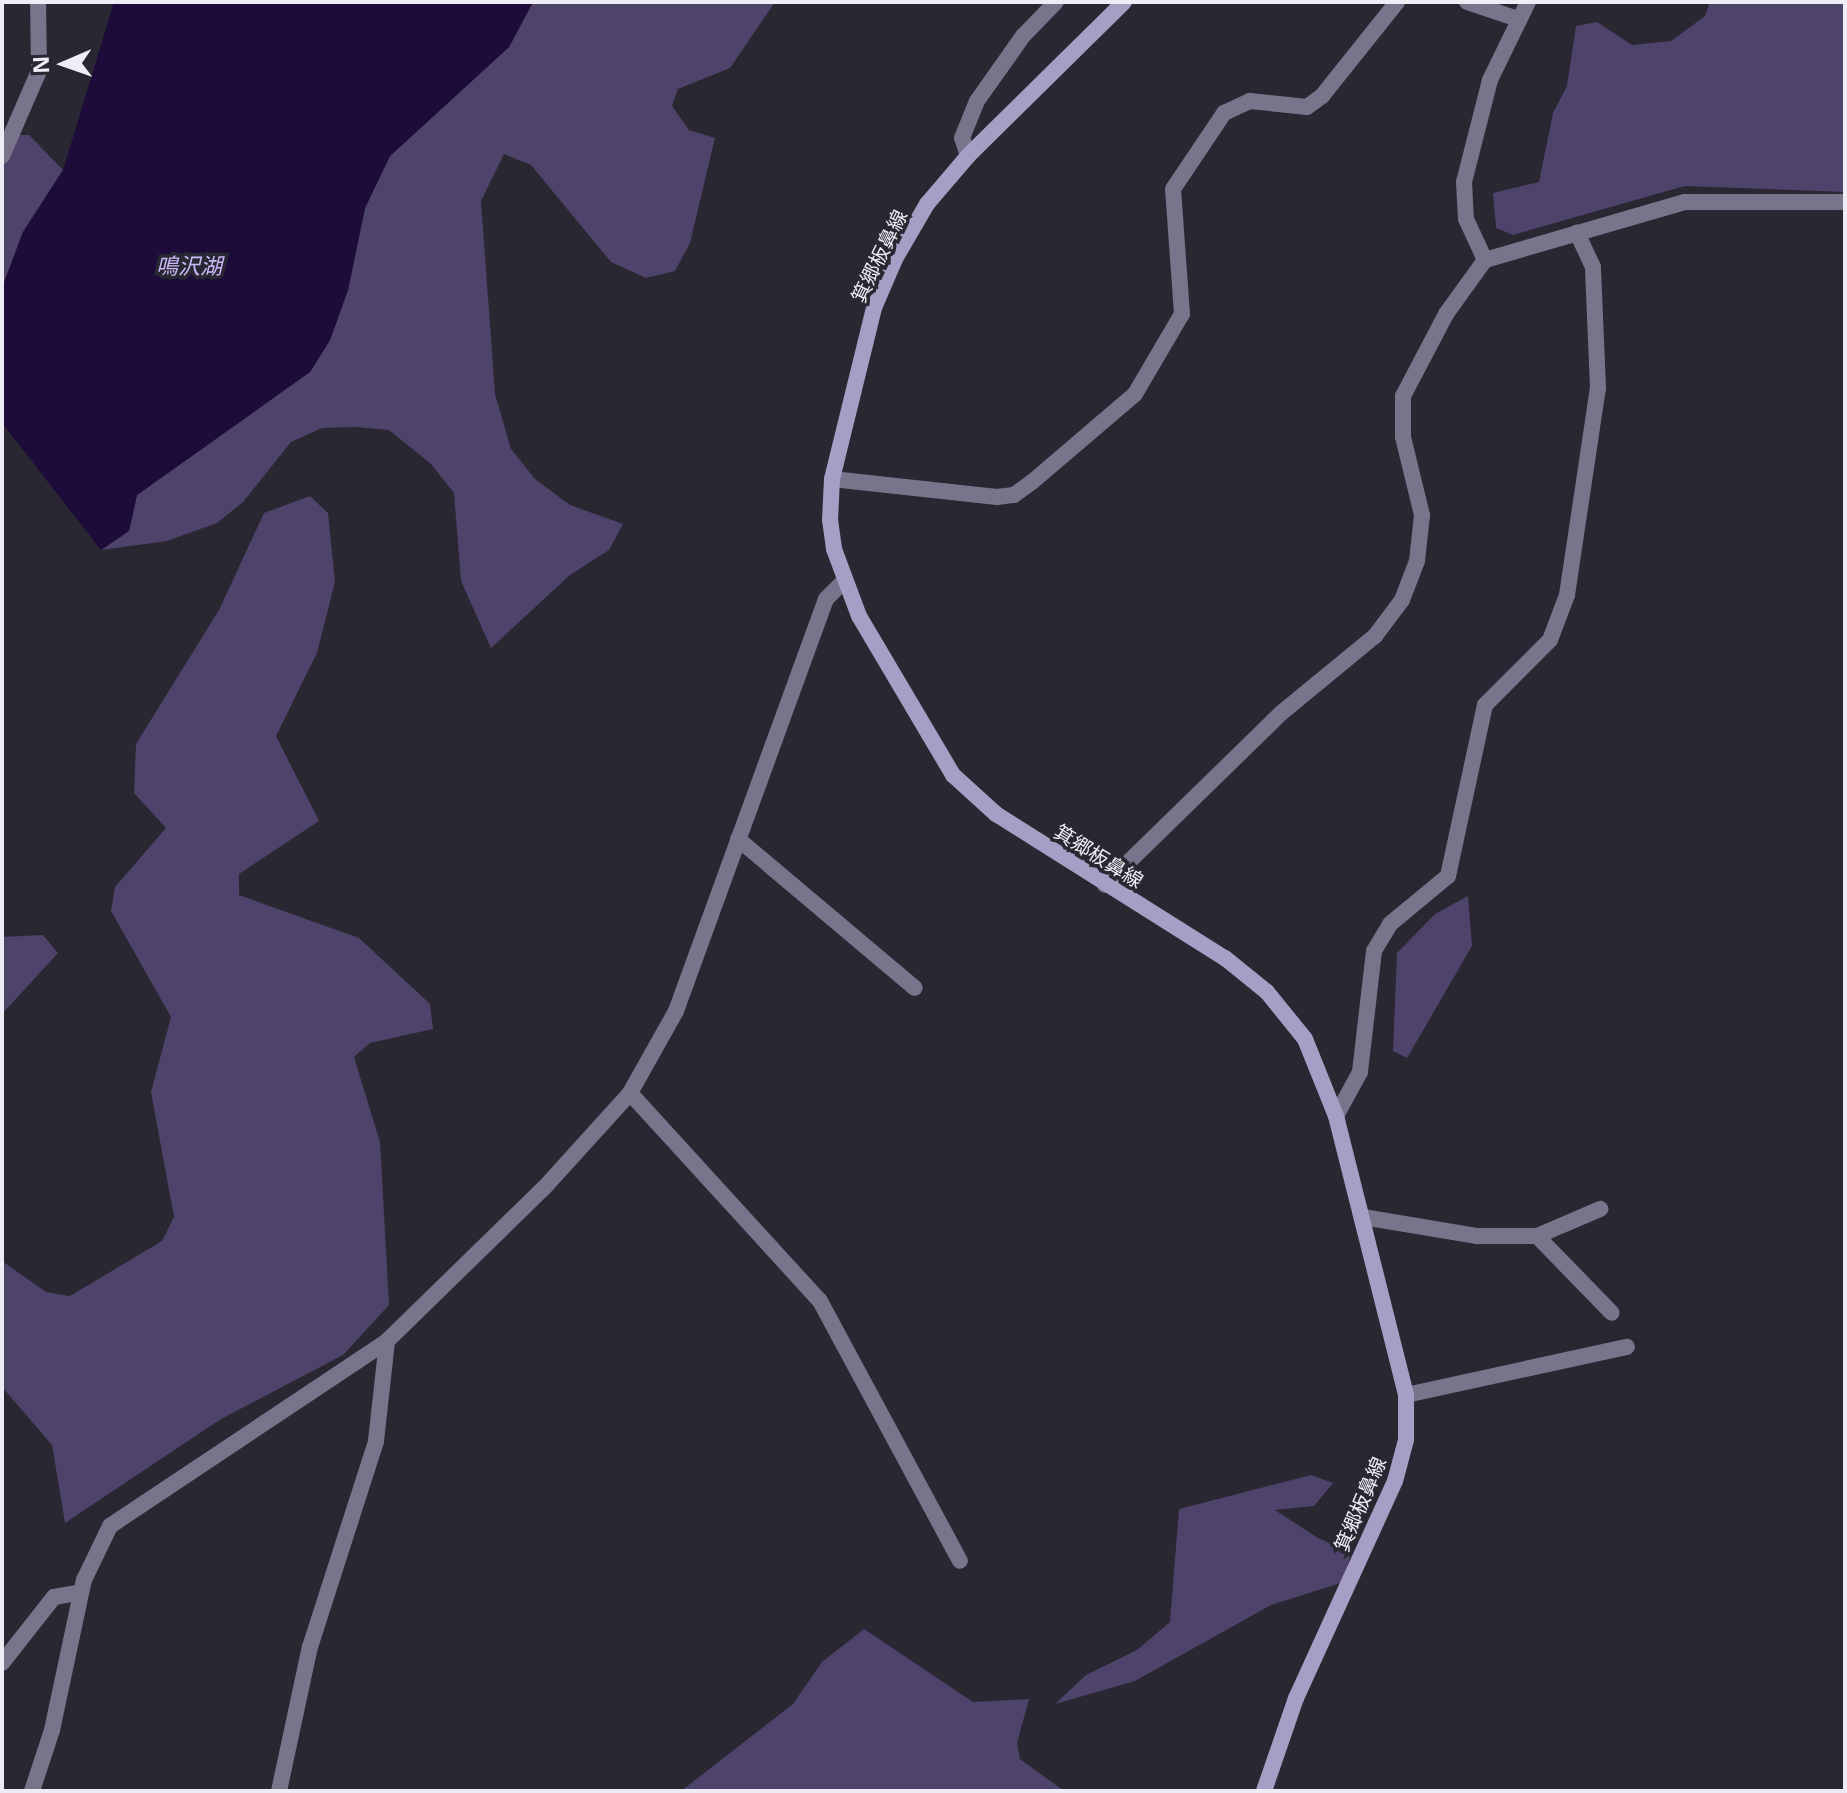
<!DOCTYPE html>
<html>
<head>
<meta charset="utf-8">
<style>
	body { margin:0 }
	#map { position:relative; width:1847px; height:1793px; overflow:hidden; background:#292731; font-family:"Noto Sans","Noto Sans JP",sans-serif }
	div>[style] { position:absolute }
	.green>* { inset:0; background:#4e436a }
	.water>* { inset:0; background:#1d0c3a }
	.street>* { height:16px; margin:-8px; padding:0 8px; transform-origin:8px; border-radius:8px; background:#79738c }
	.secondary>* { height:16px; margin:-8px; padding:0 8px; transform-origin:8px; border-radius:8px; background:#a79ec5 }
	span { translate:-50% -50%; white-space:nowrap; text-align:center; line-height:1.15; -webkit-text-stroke:7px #292731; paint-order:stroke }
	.street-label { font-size:20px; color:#eeecf4 }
	.water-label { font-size:22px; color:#c9b9f9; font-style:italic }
	.frame { position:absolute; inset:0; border:4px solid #eeecf4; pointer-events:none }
	.north { position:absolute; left:24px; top:24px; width:80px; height:80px; -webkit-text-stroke:6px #292731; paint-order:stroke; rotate:268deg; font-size:22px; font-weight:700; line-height:32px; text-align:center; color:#eeecf4 }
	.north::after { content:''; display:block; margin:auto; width:28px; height:36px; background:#eeecf4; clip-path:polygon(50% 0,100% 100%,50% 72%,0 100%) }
</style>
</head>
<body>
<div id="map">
	<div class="green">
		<i style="clip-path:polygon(533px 2px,775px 2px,730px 68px,678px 89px,672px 106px,689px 130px,715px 138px,690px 243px,675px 271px,646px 278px,611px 262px,531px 165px,504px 154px,481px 201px,495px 394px,511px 449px,535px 479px,570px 505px,623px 524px,609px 550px,570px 575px,491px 648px,461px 581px,454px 493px,431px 464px,389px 430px,356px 427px,322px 428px,291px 442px,243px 502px,217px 523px,167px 541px,101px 550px,129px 531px,137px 495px,310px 372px,330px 340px,348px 290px,365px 208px,390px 156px,509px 47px)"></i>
		<i style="clip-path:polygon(1710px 2px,1845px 2px,1845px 192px,1685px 186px,1513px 235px,1496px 228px,1493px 193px,1539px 182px,1553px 113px,1567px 86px,1576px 26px,1597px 22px,1632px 45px,1671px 41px,1705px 16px)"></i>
		<i style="clip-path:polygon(13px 135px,29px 135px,63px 170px,23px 232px,2px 288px,2px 142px)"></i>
		<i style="clip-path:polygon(310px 496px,328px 513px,335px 582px,317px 653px,276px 736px,319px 821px,239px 874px,239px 895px,359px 938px,430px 1004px,433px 1029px,370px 1043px,354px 1057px,380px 1142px,389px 1305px,343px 1355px,221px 1419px,65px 1523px,52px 1445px,2px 1387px,2px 1261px,46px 1292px,70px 1296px,162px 1241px,174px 1217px,151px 1092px,171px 1017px,111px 911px,115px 887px,166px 828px,134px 793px,136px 744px,219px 610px,264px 513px)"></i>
		<i style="clip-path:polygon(1468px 896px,1472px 946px,1407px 1058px,1393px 1051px,1397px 953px,1435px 914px)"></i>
		<i style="clip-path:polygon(43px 935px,58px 953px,2px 1014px,2px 937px)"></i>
		<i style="clip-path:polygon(1311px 1475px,1333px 1483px,1314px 1506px,1275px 1510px,1318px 1538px,1351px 1552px,1344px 1582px,1271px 1605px,1135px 1681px,1055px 1704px,1086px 1675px,1137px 1650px,1170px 1622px,1179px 1509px)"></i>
		<i style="clip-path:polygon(864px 1629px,973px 1702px,1029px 1699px,1017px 1743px,1020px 1759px,1064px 1791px,681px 1791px,793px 1704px,822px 1662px)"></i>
	</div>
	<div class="water">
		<i style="clip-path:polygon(114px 2px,533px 2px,509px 47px,390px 156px,365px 208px,348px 290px,330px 340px,310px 372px,137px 495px,129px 531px,101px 550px,2px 423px,2px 288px,23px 232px,63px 170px)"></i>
	</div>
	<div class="street">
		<i style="left:1467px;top:2px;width:54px;rotate:18.4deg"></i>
		<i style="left:1528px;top:2px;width:87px;rotate:116deg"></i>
		<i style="left:1490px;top:80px;width:105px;rotate:104.3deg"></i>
		<i style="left:1464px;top:182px;width:37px;rotate:87deg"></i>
		<i style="left:1466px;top:219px;width:45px;rotate:65.1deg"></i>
		<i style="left:1485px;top:260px;width:208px;rotate:-16.2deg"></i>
		<i style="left:1685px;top:202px;width:160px"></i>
		<i style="left:2px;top:156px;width:93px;rotate:-66.5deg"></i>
		<i style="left:39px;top:71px;width:69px;rotate:-90.8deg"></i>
		<i style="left:968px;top:156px;width:19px;rotate:-108deg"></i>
		<i style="left:962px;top:138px;width:40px;rotate:-68deg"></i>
		<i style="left:977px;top:101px;width:80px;rotate:-54.7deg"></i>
		<i style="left:1023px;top:36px;width:47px;rotate:-45.9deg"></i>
		<i style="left:832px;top:479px;width:166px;rotate:6.2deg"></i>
		<i style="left:997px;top:497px;width:17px;rotate:-7deg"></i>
		<i style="left:1014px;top:495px;width:22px;rotate:-36deg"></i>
		<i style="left:1032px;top:482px;width:135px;rotate:-40.5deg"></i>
		<i style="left:1135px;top:394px;width:93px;rotate:-59.6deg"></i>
		<i style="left:1182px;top:314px;width:125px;rotate:-94.1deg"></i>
		<i style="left:1173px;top:189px;width:92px;rotate:-56.1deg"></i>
		<i style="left:1224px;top:113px;width:29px;rotate:-25deg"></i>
		<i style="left:1250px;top:101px;width:57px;rotate:6deg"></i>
		<i style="left:1307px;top:107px;width:19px;rotate:-36deg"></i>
		<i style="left:1322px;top:96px;width:120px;rotate:-51.4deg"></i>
		<i style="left:738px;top:839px;width:231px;rotate:40.1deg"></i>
		<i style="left:1105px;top:885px;width:245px;rotate:-44.3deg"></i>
		<i style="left:1280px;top:714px;width:123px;rotate:-39.4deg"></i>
		<i style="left:1375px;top:636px;width:45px;rotate:-53.1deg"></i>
		<i style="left:1402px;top:600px;width:42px;rotate:-69deg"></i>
		<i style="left:1417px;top:561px;width:46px;rotate:-83.8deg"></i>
		<i style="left:1422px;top:515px;width:80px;rotate:-103.7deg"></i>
		<i style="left:1403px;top:437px;width:41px;rotate:-90deg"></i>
		<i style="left:1403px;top:396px;width:93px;rotate:-62.3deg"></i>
		<i style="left:1446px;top:314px;width:67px;rotate:-54.2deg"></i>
		<i style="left:630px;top:1093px;width:282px;rotate:47.6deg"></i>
		<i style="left:820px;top:1301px;width:295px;rotate:61.7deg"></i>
		<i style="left:1336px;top:1116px;width:50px;rotate:-61.4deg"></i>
		<i style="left:1360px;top:1072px;width:122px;rotate:-83.4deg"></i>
		<i style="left:1374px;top:951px;width:31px;rotate:-59deg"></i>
		<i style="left:1390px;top:924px;width:75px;rotate:-39.6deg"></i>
		<i style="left:1448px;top:876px;width:175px;rotate:-77.8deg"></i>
		<i style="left:1485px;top:705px;width:92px;rotate:-45deg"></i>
		<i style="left:1550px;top:640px;width:48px;rotate:-69.3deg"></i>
		<i style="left:1567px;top:595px;width:209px;rotate:-81.5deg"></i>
		<i style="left:1598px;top:388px;width:121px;rotate:-92.4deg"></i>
		<i style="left:1593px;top:267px;width:38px;rotate:-115deg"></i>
		<i style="left:1363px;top:1217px;width:116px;rotate:9.5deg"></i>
		<i style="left:1477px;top:1236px;width:60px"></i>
		<i style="left:1537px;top:1236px;width:69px;rotate:-23.2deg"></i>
		<i style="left:1537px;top:1236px;width:107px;rotate:45.8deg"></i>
		<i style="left:1406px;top:1395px;width:226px;rotate:-12.3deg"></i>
		<i style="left:2px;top:1663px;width:84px;rotate:-51.8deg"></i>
		<i style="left:54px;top:1597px;width:27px;rotate:-10deg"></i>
		<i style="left:32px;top:1791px;width:64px;rotate:-71.8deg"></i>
		<i style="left:52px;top:1730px;width:153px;rotate:-78deg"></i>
		<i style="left:84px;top:1580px;width:60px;rotate:-64.3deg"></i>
		<i style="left:110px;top:1526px;width:333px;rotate:-33.7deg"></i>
		<i style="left:387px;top:1341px;width:219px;rotate:-44.3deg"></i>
		<i style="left:544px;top:1188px;width:128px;rotate:-47.8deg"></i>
		<i style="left:630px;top:1093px;width:94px;rotate:-60.7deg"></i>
		<i style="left:676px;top:1011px;width:438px;rotate:-70deg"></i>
		<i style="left:826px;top:599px;width:25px;rotate:-45deg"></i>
		<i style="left:279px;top:1791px;width:147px;rotate:-77.9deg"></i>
		<i style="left:310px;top:1647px;width:216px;rotate:-72.2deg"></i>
		<i style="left:376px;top:1441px;width:101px;rotate:-83.7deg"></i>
	</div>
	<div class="secondary">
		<i style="left:1124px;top:2px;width:219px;rotate:135.4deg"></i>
		<i style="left:968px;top:156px;width:63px;rotate:130.5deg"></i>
		<i style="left:927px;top:204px;width:64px;rotate:120.2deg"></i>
		<i style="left:895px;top:259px;width:53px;rotate:113.2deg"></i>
		<i style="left:874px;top:308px;width:176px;rotate:103.8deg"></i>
		<i style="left:832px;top:479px;width:41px;rotate:92.8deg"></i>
		<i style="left:830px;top:520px;width:29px;rotate:82deg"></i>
		<i style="left:834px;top:549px;width:72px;rotate:69.5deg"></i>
		<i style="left:859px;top:616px;width:185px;rotate:59.4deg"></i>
		<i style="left:953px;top:775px;width:58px;rotate:42.2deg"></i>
		<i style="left:996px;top:814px;width:271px;rotate:32.2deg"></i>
		<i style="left:1225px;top:958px;width:54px;rotate:39deg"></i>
		<i style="left:1267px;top:992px;width:60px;rotate:51deg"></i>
		<i style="left:1305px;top:1039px;width:83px;rotate:68.1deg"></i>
		<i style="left:1336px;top:1116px;width:288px;rotate:75.9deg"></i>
		<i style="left:1406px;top:1395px;width:45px;rotate:90deg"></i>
		<i style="left:1406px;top:1440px;width:42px;rotate:105deg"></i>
		<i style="left:1395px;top:1481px;width:239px;rotate:114.5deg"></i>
		<i style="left:1296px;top:1698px;width:98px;rotate:109deg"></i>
	</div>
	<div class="street-label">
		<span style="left:879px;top:256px;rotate:-64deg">箕郷板鼻線</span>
		<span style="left:1099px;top:856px;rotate:32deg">箕郷板鼻線</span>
		<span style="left:1360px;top:1504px;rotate:-67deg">箕郷板鼻線</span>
	</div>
	<div class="water-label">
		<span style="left:189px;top:266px">鳴沢湖</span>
	</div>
	<div class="frame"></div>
	<div class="north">N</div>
</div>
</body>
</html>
